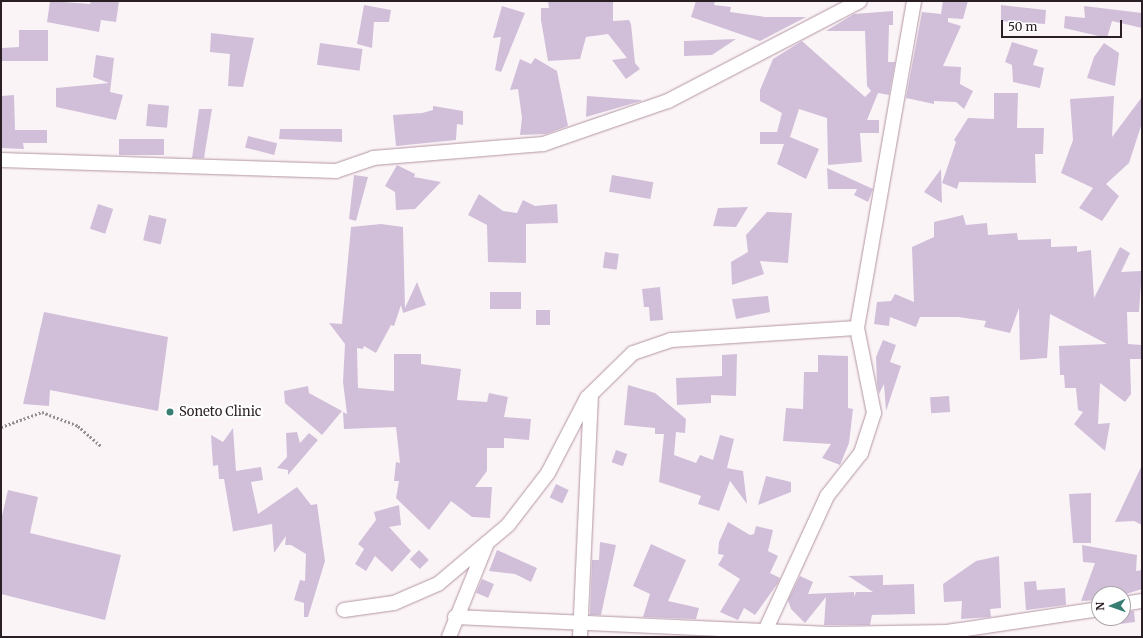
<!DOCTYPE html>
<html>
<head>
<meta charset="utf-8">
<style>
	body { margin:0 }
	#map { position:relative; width:1143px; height:638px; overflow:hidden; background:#fbf4f7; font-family:Merriweather,serif }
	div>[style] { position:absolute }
	.building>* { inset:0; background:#d1bfda; transform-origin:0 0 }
	.path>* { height:2.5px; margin-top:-1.25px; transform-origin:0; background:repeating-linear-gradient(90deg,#978e92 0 2px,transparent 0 4px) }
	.roads { filter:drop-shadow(0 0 1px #b395a4) drop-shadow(0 0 1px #b395a4) }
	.minor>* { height:14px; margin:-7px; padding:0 7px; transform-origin:7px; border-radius:7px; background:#fff }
	.dots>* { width:11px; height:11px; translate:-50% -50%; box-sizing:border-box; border:2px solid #fff; border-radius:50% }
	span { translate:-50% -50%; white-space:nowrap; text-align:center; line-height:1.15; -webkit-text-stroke:4px #fff; paint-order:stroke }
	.poi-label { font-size:13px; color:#2a1f24 }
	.left { translate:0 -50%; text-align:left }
	.frame { position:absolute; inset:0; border:2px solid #2a1f24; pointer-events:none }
	.north { position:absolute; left:1091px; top:586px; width:40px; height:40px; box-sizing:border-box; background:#fff; border:1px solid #aaa5a7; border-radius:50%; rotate:268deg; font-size:11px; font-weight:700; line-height:16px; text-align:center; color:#2a1f24 }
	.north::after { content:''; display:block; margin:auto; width:14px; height:18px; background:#397e73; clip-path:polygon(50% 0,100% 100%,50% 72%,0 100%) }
	.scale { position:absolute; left:1001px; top:20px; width:121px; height:18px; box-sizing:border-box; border:2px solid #2a1f24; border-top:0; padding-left:5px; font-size:12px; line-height:14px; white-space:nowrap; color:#2a1f24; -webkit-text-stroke:3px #fff; paint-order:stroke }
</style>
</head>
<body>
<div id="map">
	<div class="building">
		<i style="clip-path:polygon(50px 1px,90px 4px,91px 1px,119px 1px,116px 22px,101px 20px,99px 32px,47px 22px)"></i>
		<i style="clip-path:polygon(548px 1px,613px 1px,613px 21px,629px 20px,631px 24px,635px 63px,640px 69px,626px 79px,612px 60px,627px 58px,608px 34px,586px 37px,580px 59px,548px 61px,541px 20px,541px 8px,549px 8px)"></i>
		<i style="clip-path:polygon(696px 1px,715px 1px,714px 5px,731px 7px,730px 12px,765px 17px,806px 17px,760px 41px,691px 17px)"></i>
		<i style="clip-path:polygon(943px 1px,968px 1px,963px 19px,948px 18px,948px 22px,961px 26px,943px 66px,961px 67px,960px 84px,973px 91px,964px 109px,956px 102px,934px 101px,934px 104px,906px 98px,922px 12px,941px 14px)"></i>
		<i style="clip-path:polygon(364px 5px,391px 10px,389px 22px,374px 22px,372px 48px,357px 44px)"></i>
		<i style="clip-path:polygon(1001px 5px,1046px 10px,1045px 24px,1001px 21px)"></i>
		<i style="clip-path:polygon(502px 6px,525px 13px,501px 72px,495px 70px,501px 37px,493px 38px)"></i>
		<i style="clip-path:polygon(1084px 6px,1142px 13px,1142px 28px,1112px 21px,1107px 38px,1064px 28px,1065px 16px,1085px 18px)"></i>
		<i style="clip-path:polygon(893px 11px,893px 25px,889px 25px,888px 62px,895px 62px,889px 95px,878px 93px,867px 120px,879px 120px,879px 133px,860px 133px,862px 162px,828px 165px,827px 118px,799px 109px,790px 137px,819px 149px,806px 179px,777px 164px,784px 144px,760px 144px,760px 132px,777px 132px,782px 113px,760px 101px,760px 90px,773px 59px,802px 41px,865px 97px,871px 91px,867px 86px,865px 31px,826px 31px,854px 14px)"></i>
		<i style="clip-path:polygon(19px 30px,48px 30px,48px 61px,2px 61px,2px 48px,19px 47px)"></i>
		<i style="clip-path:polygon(211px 33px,254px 38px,243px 87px,228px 86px,230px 54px,210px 52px)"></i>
		<i style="clip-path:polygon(736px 39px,712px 55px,684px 56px,684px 41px)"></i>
		<i style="clip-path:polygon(1012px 42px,1038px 50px,1033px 65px,1044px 68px,1040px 88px,1013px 82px,1012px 65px,1005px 62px)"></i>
		<i style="left:320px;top:43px;width:43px;height:22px;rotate:8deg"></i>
		<i style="clip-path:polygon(1104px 43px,1119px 53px,1115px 86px,1087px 78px,1094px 57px)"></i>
		<i style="clip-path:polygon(96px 55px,114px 58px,110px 92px,123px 95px,116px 120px,56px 107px,56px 88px,109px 83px,93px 77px)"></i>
		<i style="clip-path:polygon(535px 58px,557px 71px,568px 126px,546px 134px,520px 135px,522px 118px,518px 89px,510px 90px,520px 59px,531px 64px)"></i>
		<i style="clip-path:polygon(994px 93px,1018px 93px,1017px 128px,1044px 128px,1043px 154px,1035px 154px,1036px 183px,959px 182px,957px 189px,942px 183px,956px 142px,954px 140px,968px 118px,994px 119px)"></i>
		<i style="clip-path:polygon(14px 95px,15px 130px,47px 130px,47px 143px,23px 143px,24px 149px,1px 148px,1px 96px)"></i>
		<i style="clip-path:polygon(587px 96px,641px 100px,641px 101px,586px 117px)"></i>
		<i style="clip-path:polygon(1114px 96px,1112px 137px,1142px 97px,1142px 123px,1129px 163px,1106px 184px,1119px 196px,1102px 221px,1079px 208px,1093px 188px,1061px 173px,1073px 140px,1070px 99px)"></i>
		<i style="left:148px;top:104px;width:21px;height:22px;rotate:5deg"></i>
		<i style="clip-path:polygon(433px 106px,463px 111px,463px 125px,457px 124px,456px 140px,396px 146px,393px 115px,422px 113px,433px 110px)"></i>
		<i style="clip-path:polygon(199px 109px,212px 109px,204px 158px,192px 158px)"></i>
		<i style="clip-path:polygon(280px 129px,342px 129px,342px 142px,279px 139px)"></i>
		<i style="left:248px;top:136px;width:30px;height:12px;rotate:14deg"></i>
		<i style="left:119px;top:139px;width:45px;height:16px"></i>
		<i style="clip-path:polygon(397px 165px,415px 174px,414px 177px,441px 182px,415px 209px,396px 210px,395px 192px,385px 186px)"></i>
		<i style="clip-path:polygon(827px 168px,873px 189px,868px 202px,854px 195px,857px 189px,828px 189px)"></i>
		<i style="clip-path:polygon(941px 169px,942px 203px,924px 192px)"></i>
		<i style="clip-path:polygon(354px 175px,368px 177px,356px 221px,349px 219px)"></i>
		<i style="left:612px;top:175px;width:42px;height:17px;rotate:10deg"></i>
		<i style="clip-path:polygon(479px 194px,503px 211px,517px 213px,523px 200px,535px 206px,557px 204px,558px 223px,526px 224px,526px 263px,488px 262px,487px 225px,468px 215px)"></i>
		<i style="left:98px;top:204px;width:16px;height:26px;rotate:18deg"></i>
		<i style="clip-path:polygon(748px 207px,736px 227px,713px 226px,718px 208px)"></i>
		<i style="clip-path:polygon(767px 212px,792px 213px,788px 263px,760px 261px,764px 274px,732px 285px,731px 262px,748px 252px,746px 235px)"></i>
		<i style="left:149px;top:215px;width:18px;height:26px;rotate:13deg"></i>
		<i style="clip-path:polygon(963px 215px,966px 225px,987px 223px,988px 235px,1017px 233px,1018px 240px,1051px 239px,1051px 247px,1077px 246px,1077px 252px,1091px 250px,1094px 298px,1120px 247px,1130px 253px,1121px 272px,1141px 271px,1141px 283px,1139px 312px,1127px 312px,1128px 344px,1142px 345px,1142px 359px,1130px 359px,1131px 394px,1125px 402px,1100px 383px,1098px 424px,1110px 423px,1105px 451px,1074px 424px,1083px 412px,1078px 410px,1076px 388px,1065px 388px,1064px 375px,1060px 375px,1059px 346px,1107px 344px,1050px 314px,1047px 358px,1020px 360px,1019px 308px,1010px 333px,984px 327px,986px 321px,958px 317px,920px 317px,916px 327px,890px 317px,889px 326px,874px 324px,877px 302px,891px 301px,895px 294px,914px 302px,912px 247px,934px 237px,934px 222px)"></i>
		<i style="clip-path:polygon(381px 224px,403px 227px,405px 308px,417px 282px,426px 305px,403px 313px,401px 305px,394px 326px,391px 325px,376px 353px,364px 346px,363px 349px,357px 348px,358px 388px,394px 391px,394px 354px,421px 354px,421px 364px,461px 369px,457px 400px,487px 402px,489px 393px,508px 397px,504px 417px,531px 419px,529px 440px,504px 438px,504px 448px,487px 448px,487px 471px,475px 487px,492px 487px,490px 518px,472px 517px,451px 501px,429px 530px,396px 498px,399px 481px,394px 481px,396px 462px,400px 463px,396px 427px,344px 429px,343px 412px,347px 414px,343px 382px,345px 344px,329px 323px,342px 324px,351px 227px)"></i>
		<i style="left:605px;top:252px;width:14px;height:16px;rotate:8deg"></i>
		<i style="clip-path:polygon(660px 287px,663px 320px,650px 321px,649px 307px,644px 307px,642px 289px)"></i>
		<i style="left:490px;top:292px;width:31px;height:17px"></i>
		<i style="clip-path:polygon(768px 296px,770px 312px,736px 319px,732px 299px)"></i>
		<i style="left:536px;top:310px;width:14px;height:15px"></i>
		<i style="clip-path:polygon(44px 312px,168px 337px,158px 411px,50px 390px,49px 406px,23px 404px)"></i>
		<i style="clip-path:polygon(883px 340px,896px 345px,890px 362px,901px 366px,886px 411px,884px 384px,879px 394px,877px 384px,876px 357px)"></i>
		<i style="clip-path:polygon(737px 354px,736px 396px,711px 395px,711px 403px,677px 405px,676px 378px,722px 376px,722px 355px)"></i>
		<i style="clip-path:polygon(818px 355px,848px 356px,848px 408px,853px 409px,849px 443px,840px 465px,822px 458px,831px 444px,783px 441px,786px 408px,803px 409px,804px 372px,818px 372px)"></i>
		<i style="clip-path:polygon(628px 385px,655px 393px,686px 419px,685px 433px,676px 432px,674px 455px,696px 463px,700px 455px,713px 460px,720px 435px,734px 439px,727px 468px,743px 471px,747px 504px,730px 481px,719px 511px,698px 504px,701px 496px,659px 482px,664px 434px,655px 434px,655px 428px,624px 425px)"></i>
		<i style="clip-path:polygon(308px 386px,309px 393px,342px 411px,322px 435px,285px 403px,284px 391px)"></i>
		<i style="left:949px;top:396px;width:16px;height:19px;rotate:86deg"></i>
		<i style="clip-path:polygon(233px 428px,236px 471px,261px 467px,263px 480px,251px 482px,258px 514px,297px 487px,311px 505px,317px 504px,325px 561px,308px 617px,304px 617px,304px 603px,294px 600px,300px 580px,305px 581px,306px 554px,291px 545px,285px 545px,286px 536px,274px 553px,272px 524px,230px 532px,233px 531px,224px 479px,219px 479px,218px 465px,213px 466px,211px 435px,223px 442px)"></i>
		<i style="clip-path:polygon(297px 432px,300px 443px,309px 433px,318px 440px,288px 475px,288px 470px,277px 468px,287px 457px,286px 433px)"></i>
		<i style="left:616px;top:450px;width:12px;height:13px;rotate:20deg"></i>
		<i style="clip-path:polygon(1142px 465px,1142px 525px,1134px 521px,1115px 522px)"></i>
		<i style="clip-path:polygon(766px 476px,791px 482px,791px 492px,758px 505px)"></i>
		<i style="left:556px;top:484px;width:14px;height:15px;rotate:25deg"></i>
		<i style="clip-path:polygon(8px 490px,38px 497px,30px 533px,121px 555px,105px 620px,1px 594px,1px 520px)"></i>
		<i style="clip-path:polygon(1091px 493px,1091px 543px,1073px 543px,1069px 494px)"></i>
		<i style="clip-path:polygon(399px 505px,401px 525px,389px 527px,411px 551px,392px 572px,375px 556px,366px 571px,355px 564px,364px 549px,358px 544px,376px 520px,374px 512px)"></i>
		<i style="clip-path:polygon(728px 522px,750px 535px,754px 534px,756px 526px,773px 530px,768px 551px,778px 556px,770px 573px,780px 578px,778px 583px,755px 615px,744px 608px,738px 620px,720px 612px,740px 579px,718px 565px,724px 555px,718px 554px,719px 542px)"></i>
		<i style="clip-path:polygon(600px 542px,616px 545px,601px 615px,590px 615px,592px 560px,599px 560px)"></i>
		<i style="clip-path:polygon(651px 544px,686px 560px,668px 601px,699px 608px,696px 619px,643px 617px,650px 594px,633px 586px)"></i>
		<i style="clip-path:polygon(1082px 545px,1137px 555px,1136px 571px,1142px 570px,1142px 589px,1123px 595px,1099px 594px,1099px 600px,1081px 601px,1095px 563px,1083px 562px)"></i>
		<i style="left:419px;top:550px;width:14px;height:13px;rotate:45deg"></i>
		<i style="clip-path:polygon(497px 550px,537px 568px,531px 582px,515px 574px,489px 571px)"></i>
		<i style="clip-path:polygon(999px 556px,1001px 608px,990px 609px,991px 617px,961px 619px,962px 601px,944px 602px,943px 584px,976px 561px)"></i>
		<i style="clip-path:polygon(883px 575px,883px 585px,914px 584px,915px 614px,872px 615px,870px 625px,824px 625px,826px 597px,805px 623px,791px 609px,788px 600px,800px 576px,813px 582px,808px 594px,854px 592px,854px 597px,856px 592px,873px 592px,848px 576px)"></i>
		<i style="left:482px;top:579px;width:13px;height:15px;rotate:23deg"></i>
		<i style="clip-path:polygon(1036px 581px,1037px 590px,1065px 588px,1066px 605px,1026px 610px,1024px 582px)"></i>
		<i style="clip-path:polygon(1134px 611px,1135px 622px,1120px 624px,1123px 612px)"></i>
	</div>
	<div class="path">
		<i style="left:1px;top:427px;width:44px;rotate:-20.1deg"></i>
		<i style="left:42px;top:412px;width:39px;rotate:21deg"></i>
		<i style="left:78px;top:426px;width:32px;rotate:41deg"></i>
	</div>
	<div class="roads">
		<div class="minor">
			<i style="left:1px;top:160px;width:335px;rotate:1.9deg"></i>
			<i style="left:336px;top:171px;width:39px;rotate:-19deg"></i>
			<i style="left:373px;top:158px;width:171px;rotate:-4.7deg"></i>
			<i style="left:543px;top:144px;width:132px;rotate:-19deg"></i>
			<i style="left:668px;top:101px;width:216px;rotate:-27.5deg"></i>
			<i style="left:1123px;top:604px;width:19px;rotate:-9deg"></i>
			<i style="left:344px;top:610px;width:50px;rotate:-8deg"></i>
			<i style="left:394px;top:603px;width:48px;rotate:-23.4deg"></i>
			<i style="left:438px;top:584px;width:92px;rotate:-40.1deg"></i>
			<i style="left:508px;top:525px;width:66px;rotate:-52.4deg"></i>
			<i style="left:548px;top:473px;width:85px;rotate:-62.5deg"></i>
			<i style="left:587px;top:398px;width:64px;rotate:-44.4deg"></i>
			<i style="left:633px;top:353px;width:40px;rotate:-18.9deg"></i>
			<i style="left:671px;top:340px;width:186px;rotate:-3.7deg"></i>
			<i style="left:857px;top:328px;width:332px;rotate:-80.1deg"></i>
			<i style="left:455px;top:617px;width:375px;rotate:2.6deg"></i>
			<i style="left:830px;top:634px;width:117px;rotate:-1deg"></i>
			<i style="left:947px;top:632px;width:154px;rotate:-8.6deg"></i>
			<i style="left:771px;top:636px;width:8px;rotate:-140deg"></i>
			<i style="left:765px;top:631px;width:149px;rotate:-65.3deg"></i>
			<i style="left:827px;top:496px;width:55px;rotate:-51.7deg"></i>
			<i style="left:861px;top:453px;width:42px;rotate:-72deg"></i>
			<i style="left:874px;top:413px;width:87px;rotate:-101.3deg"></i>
			<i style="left:449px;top:637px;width:101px;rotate:-68deg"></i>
			<i style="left:580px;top:637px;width:243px;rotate:-87.4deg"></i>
		</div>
	</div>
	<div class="dots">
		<i style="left:170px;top:412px;background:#397e73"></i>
	</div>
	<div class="poi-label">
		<span class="left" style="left:179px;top:412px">Soneto Clinic</span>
	</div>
	<div class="frame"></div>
	<div class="north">N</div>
	<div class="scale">50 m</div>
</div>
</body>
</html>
